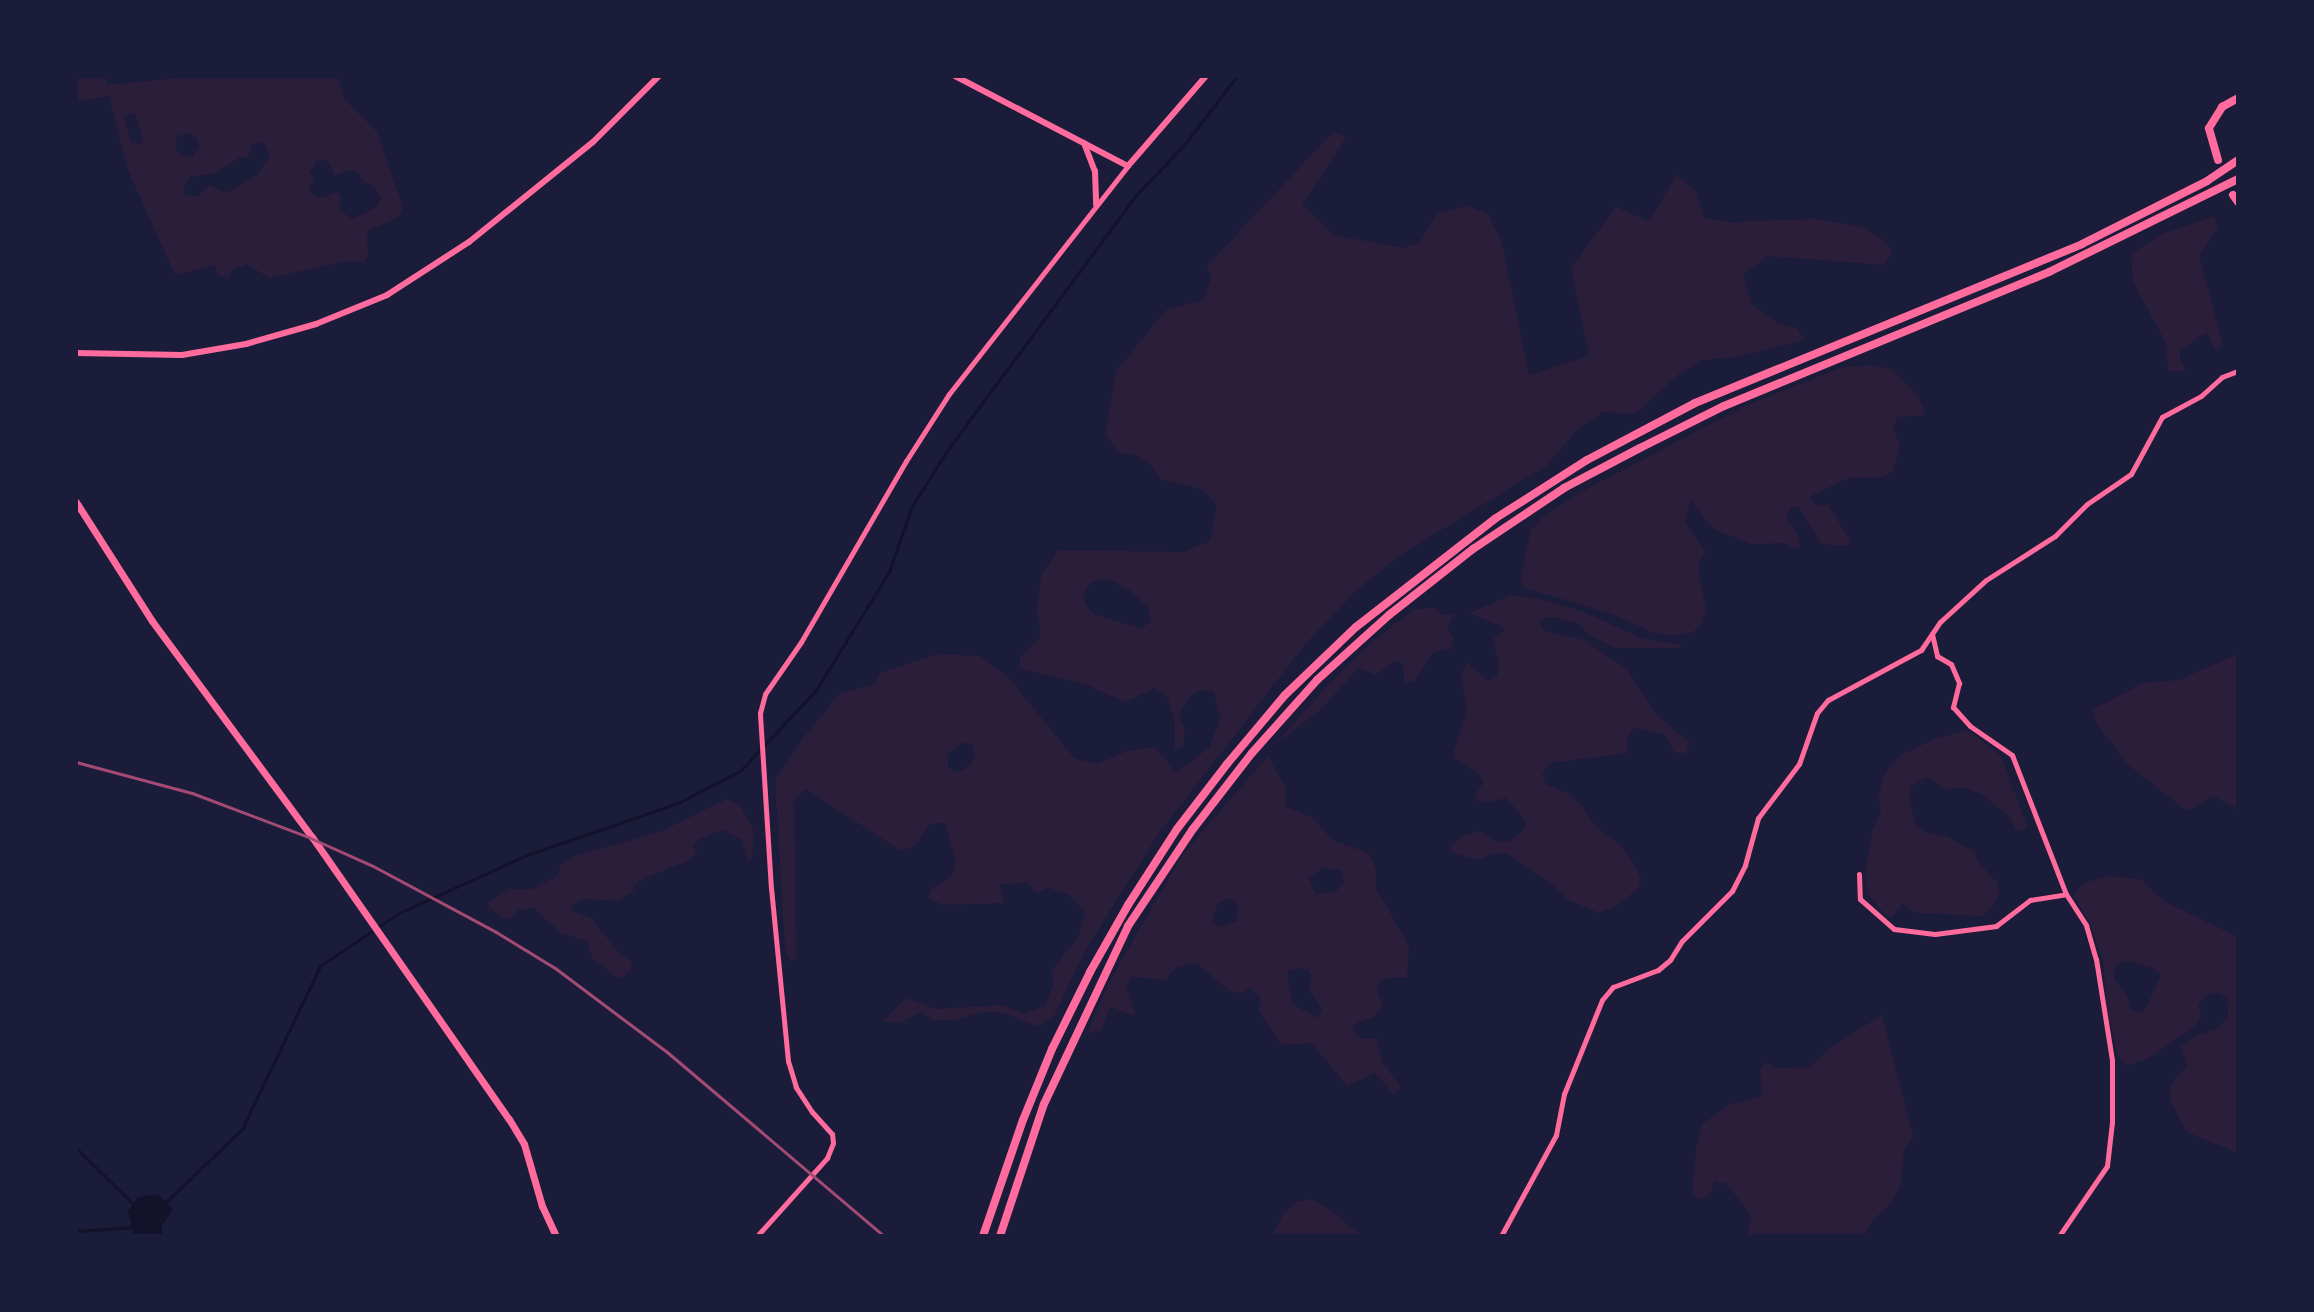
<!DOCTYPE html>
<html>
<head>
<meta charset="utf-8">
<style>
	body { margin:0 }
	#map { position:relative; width:2314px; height:1312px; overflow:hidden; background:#1b1b3a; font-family:"Fira Sans Condensed",sans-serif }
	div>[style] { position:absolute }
	.green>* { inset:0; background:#2a1e3b }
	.water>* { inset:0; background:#12122b }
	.stream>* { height:3px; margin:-1.5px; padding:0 1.5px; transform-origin:1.5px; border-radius:1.5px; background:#12122b }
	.minor>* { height:5px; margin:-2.5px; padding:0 2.5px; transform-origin:2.5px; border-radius:2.5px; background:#ff6b9d }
	.tertiary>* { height:6px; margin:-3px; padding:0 3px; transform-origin:3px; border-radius:3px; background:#ff6b9d }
	.secondary>* { height:7px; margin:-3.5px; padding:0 3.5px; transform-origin:3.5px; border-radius:3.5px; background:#ff6b9d }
	.trunk>* { height:8px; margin:-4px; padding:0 4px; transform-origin:4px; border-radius:4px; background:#ff6b9d }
	.rail>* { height:3px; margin:-1.5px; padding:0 1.5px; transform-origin:1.5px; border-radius:1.5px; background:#a44b75 }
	span { translate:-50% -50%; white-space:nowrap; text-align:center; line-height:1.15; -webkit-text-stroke:7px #1b1b3a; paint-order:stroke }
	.frame { position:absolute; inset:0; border:78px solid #1b1b3a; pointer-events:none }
</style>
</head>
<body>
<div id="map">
	<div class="green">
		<i style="clip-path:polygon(evenodd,76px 76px,104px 76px,108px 85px,198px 76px,337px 76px,345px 100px,377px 132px,403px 207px,399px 217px,367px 231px,368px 254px,364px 262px,347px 261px,269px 278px,247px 264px,231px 271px,228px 279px,218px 275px,214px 265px,175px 275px,128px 170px,109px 96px,76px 101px,76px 76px,135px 113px,143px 140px,138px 145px,130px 141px,124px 116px,135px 113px,76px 76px,188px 133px,197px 138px,199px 146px,193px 156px,186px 157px,177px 153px,175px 142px,178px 136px,188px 133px,76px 76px,257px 141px,265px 144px,270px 155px,257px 175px,226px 193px,209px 185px,199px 196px,185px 195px,184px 186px,190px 177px,216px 173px,240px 157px,248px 158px,251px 146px,257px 141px,76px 76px,318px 159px,328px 161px,335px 176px,348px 170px,356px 171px,365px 183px,373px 185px,381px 199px,376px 208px,352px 219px,340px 210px,341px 198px,337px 192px,321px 198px,314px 195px,308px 188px,314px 179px,310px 172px,318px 159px)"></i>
		<i style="clip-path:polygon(evenodd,1333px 132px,1346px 137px,1302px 205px,1334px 235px,1404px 248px,1419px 243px,1438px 213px,1467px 206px,1488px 214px,1502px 243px,1529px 375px,1589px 356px,1571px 268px,1616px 207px,1649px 221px,1677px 175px,1696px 191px,1704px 218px,1728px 222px,1815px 219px,1861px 227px,1881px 238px,1893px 252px,1884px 265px,1768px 256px,1743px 274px,1752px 304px,1778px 323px,1797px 328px,1805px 340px,1737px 357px,1703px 360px,1680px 373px,1635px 414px,1603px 412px,1579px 428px,1546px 466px,1402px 554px,1359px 588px,1307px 642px,1159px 833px,1086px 949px,1054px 1016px,1038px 1026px,1001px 1012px,983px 1012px,955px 1020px,933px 1020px,922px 1012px,899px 1023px,882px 1021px,906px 998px,936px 1009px,1003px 1005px,1023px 1014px,1045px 1006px,1054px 983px,1051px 972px,1079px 935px,1085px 911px,1070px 895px,1049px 888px,1037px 893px,1025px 882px,1000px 885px,1004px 903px,943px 905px,928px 898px,931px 889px,952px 876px,956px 863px,945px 823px,929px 824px,917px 845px,901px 851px,806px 789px,794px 799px,796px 959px,790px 961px,785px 949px,775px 781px,804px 737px,840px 693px,874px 685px,879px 673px,938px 654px,980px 656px,1009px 678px,1074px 758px,1096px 764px,1128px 751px,1155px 747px,1176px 772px,1209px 748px,1220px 719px,1214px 692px,1202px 690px,1189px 697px,1179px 715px,1185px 730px,1183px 746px,1175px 750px,1175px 720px,1168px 699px,1155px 688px,1125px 702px,1085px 684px,1020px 669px,1020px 657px,1038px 641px,1041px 632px,1037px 612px,1041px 575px,1058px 550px,1183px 552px,1210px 541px,1217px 505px,1202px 489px,1160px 479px,1151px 465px,1134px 455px,1118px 452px,1105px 434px,1116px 371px,1166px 310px,1203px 300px,1212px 276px,1206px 267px,1333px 132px,1108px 579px,1130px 590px,1148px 608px,1151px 622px,1141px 628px,1095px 615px,1085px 604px,1084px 594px,1091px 582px,1108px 579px,1333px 132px,961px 743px,972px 744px,975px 754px,970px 766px,958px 772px,948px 768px,948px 755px,961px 743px)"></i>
		<i style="clip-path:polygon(2214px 216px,2218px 228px,2199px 255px,2223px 346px,2216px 350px,2206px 332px,2180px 350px,2180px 360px,2186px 371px,2168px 371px,2166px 343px,2133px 282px,2131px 254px,2160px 235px)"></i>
		<i style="clip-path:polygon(1872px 365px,1891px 369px,1918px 396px,1925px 410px,1924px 415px,1898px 417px,1893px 427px,1900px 447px,1892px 472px,1884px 477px,1848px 478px,1809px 497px,1817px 506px,1828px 505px,1850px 540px,1848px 546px,1821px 544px,1798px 506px,1791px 507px,1786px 518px,1797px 533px,1800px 547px,1792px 548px,1784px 543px,1752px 544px,1723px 533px,1712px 528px,1691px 500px,1685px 523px,1705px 552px,1698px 565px,1706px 610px,1701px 624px,1692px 633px,1677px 635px,1657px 634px,1612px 614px,1522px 587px,1521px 575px,1531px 530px,1542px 518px,1583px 491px,1745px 406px,1840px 368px)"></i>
		<i style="clip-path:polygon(1512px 595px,1541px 599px,1584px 612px,1643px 639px,1683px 645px,1678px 648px,1614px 648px,1588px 634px,1580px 624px,1554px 617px,1540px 619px,1542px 630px,1584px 640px,1627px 669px,1655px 713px,1689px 743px,1686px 753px,1675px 753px,1664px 734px,1634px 728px,1627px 739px,1628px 753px,1550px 763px,1542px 775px,1547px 785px,1568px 793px,1584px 808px,1592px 823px,1621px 846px,1637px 870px,1641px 880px,1638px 889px,1612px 908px,1599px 913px,1568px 900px,1554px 886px,1507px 853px,1495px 853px,1477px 860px,1450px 852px,1451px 845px,1461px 837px,1479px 831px,1497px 842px,1510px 841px,1521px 833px,1526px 823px,1507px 798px,1482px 803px,1476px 800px,1475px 795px,1484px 782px,1477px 772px,1454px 758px,1454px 751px,1467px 711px,1461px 677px,1467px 662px,1488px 681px,1497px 676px,1499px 665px,1493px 639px,1504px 631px,1501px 626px,1469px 613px)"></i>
		<i style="clip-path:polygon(1435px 608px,1442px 615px,1454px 614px,1447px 627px,1454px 639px,1451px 648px,1433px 653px,1414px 682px,1404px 682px,1403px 663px,1394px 661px,1376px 675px,1359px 668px,1320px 710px,1274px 745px,1333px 680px,1374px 640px,1414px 609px)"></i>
		<i style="clip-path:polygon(2238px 654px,2238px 815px,2234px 806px,2213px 796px,2187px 811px,2128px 765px,2097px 724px,2092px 710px,2144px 683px,2179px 680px)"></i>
		<i style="clip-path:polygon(1968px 730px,2001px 756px,2028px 829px,2017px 831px,2008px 815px,1983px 795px,1965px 788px,1944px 789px,1927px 777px,1911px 786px,1909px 799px,1915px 823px,1925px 833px,1946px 836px,1974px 851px,1979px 863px,1997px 882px,1999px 892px,1992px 908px,1983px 916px,1916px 913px,1902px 903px,1892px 918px,1886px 916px,1867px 893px,1865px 873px,1872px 832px,1881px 812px,1878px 797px,1885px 772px,1901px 755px,1937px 738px)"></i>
		<i style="clip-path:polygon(evenodd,1268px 756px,1285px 786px,1285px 806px,1313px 818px,1332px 840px,1369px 853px,1376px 869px,1376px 888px,1409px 946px,1407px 977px,1381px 979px,1377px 992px,1383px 1006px,1374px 1017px,1356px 1023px,1352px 1030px,1360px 1038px,1377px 1039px,1382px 1061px,1400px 1087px,1394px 1095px,1375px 1073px,1347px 1086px,1312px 1043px,1281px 1045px,1259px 1011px,1261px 997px,1250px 988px,1241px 994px,1228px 990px,1197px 963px,1177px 967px,1165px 980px,1132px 977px,1126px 985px,1136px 1016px,1110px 1007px,1102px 1030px,1087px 1034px,1109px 982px,1183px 854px,1268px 756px,1324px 868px,1341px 870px,1344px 883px,1335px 892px,1316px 894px,1309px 878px,1324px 868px,1268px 756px,1230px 898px,1238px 906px,1237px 921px,1222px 927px,1212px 923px,1218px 903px,1230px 898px,1268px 756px,1299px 968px,1309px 971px,1312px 977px,1309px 989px,1322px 1008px,1318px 1018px,1292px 1004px,1287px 972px,1299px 968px)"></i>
		<i style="clip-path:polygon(727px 799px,740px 805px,754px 831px,752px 857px,748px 861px,742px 840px,723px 830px,699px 839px,693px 845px,697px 853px,688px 861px,649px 876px,635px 884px,633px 892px,616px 901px,585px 899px,573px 904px,572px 911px,593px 919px,618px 953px,632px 962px,631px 971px,619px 979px,592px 958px,587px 941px,561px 933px,534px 908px,518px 910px,512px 917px,504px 919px,489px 907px,489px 902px,510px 889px,533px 889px,557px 876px,560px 866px,572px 857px,662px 831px)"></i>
		<i style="clip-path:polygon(evenodd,2108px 876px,2140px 879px,2165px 902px,2238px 937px,2238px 1153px,2187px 1132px,2171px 1103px,2170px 1085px,2187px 1066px,2181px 1046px,2197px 1035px,2218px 1029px,2228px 1016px,2227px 997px,2217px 993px,2206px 996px,2198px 1006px,2201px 1017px,2194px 1027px,2148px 1059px,2128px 1065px,2118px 1057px,2107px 1010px,2103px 959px,2088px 919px,2073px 896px,2084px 883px,2108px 876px,2127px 961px,2152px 968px,2161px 975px,2144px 1012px,2131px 1010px,2127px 996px,2114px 979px,2115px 965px,2127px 961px)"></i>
		<i style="clip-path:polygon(1882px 1015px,1913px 1136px,1904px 1149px,1901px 1183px,1891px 1204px,1873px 1219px,1863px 1236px,1748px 1236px,1751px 1216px,1727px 1184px,1715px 1181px,1709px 1196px,1700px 1200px,1692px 1194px,1696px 1148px,1702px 1124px,1731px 1104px,1762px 1096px,1760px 1068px,1765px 1062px,1774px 1068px,1810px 1067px,1831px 1047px)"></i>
		<i style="clip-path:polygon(1311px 1199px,1328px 1208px,1362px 1236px,1272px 1236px,1284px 1213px,1296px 1202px)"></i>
	</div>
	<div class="water">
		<i style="clip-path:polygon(158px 1194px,173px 1209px,162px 1225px,162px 1236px,134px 1236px,128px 1211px,138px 1197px)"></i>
	</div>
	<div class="stream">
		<i style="left:76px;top:1148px;width:84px;rotate:44.5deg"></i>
		<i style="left:165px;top:1203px;width:107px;rotate:-43.9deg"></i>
		<i style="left:242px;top:1129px;width:181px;rotate:-64.4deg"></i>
		<i style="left:320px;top:966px;width:95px;rotate:-33.9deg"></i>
		<i style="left:399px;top:913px;width:141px;rotate:-24.4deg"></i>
		<i style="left:527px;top:855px;width:160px;rotate:-19deg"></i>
		<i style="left:678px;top:803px;width:71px;rotate:-27.6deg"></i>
		<i style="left:741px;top:770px;width:110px;rotate:-46.8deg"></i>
		<i style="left:816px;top:690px;width:139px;rotate:-58.3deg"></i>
		<i style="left:889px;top:572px;width:68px;rotate:-71deg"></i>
		<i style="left:911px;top:508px;width:66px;rotate:-58deg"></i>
		<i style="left:946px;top:452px;width:320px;rotate:-53.5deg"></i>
		<i style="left:1136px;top:195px;width:69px;rotate:-46.2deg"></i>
		<i style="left:1184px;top:145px;width:87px;rotate:-52.5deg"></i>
		<i style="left:76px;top:1231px;width:60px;rotate:-3.8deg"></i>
	</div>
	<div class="minor">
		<i style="left:1932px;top:634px;width:23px;rotate:77deg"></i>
		<i style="left:1937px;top:656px;width:16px;rotate:30deg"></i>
		<i style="left:1951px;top:664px;width:21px;rotate:67deg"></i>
		<i style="left:1959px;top:683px;width:25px;rotate:104deg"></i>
		<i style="left:1953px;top:707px;width:25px;rotate:48deg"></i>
		<i style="left:1970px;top:726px;width:51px;rotate:34.6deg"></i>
		<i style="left:2012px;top:755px;width:149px;rotate:68.8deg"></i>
		<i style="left:2066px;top:894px;width:37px;rotate:57deg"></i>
		<i style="left:2086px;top:925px;width:35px;rotate:74deg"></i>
		<i style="left:2096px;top:959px;width:102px;rotate:81deg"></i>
		<i style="left:2112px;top:1060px;width:62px;rotate:90deg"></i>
		<i style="left:2112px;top:1122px;width:44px;rotate:96.5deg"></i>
		<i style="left:2107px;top:1166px;width:85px;rotate:124.4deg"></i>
		<i style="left:1859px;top:874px;width:25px;rotate:88deg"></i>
		<i style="left:1860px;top:899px;width:45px;rotate:41.4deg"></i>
		<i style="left:1894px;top:929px;width:41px;rotate:7deg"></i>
		<i style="left:1935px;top:934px;width:62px;rotate:-7.5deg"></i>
		<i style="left:1996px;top:926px;width:43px;rotate:-37.4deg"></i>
		<i style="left:2030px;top:900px;width:36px;rotate:-9deg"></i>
		<i style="left:757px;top:1236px;width:105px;rotate:-48.1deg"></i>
		<i style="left:827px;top:1158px;width:16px;rotate:-68deg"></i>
		<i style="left:833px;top:1143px;width:9px;rotate:-96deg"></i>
		<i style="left:832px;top:1134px;width:30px;rotate:-132deg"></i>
		<i style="left:812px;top:1112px;width:30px;rotate:-123deg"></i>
		<i style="left:796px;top:1087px;width:27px;rotate:-107deg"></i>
		<i style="left:788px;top:1061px;width:173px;rotate:-95.6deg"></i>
		<i style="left:771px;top:889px;width:176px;rotate:-93.6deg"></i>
		<i style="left:760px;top:713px;width:20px;rotate:-75deg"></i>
		<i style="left:765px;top:694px;width:63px;rotate:-55.3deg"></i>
		<i style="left:801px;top:642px;width:209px;rotate:-59.9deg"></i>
		<i style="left:906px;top:461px;width:80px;rotate:-57.3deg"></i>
		<i style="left:949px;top:394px;width:290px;rotate:-51.9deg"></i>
		<i style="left:1501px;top:1236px;width:115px;rotate:-61.4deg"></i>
		<i style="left:1556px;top:1135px;width:42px;rotate:-79deg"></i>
		<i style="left:1564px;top:1094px;width:101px;rotate:-68deg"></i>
		<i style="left:1602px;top:1000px;width:17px;rotate:-50deg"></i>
		<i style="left:1613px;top:987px;width:48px;rotate:-20.7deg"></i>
		<i style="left:1658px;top:970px;width:16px;rotate:-40deg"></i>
		<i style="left:1670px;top:960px;width:22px;rotate:-58deg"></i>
		<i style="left:1682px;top:941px;width:71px;rotate:-45deg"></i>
		<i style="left:1732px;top:891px;width:29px;rotate:-63deg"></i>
		<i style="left:1745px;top:865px;width:49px;rotate:-74.5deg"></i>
		<i style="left:1758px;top:818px;width:68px;rotate:-52.8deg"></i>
		<i style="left:1799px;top:764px;width:54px;rotate:-70.6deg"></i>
		<i style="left:1817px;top:713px;width:17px;rotate:-50deg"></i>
		<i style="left:1828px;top:700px;width:106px;rotate:-28.3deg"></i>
		<i style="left:1921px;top:650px;width:34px;rotate:-56deg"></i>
		<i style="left:1940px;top:622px;width:62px;rotate:-42.4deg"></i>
		<i style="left:1986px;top:580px;width:82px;rotate:-32.5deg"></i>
		<i style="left:2055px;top:536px;width:45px;rotate:-45deg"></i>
		<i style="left:2087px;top:504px;width:53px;rotate:-34.3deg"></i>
		<i style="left:2131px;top:474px;width:65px;rotate:-61.5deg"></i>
		<i style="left:2162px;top:417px;width:44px;rotate:-28.3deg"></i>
		<i style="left:2201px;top:396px;width:28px;rotate:-42deg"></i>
		<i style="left:2222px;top:377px;width:17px;rotate:-21deg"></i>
	</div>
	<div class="tertiary">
		<i style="left:955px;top:76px;width:195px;rotate:27.5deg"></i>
		<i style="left:1128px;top:166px;width:119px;rotate:-49.1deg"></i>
		<i style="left:1084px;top:143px;width:30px;rotate:69deg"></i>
		<i style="left:1095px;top:171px;width:34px;rotate:88deg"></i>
		<i style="left:76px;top:353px;width:106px;rotate:1.1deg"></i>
		<i style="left:182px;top:355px;width:65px;rotate:-9.8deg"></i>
		<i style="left:246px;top:344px;width:73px;rotate:-15.9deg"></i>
		<i style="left:316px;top:324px;width:77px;rotate:-22.2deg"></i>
		<i style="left:387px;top:295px;width:98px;rotate:-32.9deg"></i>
		<i style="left:469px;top:242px;width:159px;rotate:-38.9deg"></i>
		<i style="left:593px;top:142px;width:93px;rotate:-45deg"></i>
	</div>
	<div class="secondary">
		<i style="left:76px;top:502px;width:141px;rotate:57.4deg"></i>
		<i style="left:152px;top:621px;width:269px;rotate:53.5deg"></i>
		<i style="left:312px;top:837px;width:344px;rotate:55.1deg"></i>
		<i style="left:509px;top:1119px;width:29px;rotate:59deg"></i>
		<i style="left:524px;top:1144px;width:65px;rotate:73.8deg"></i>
		<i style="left:542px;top:1206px;width:33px;rotate:65deg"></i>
	</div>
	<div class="trunk">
		<i style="left:2218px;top:160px;width:33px;rotate:-106deg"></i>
		<i style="left:2209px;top:128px;width:25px;rotate:-58deg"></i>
		<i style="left:2222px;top:107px;width:18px;rotate:-29deg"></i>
		<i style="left:2233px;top:195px;width:9px;rotate:54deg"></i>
		<i style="left:983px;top:1236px;width:123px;rotate:-71deg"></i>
		<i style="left:1023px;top:1120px;width:77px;rotate:-67.8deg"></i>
		<i style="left:1052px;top:1049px;width:86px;rotate:-63.7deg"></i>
		<i style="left:1090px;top:972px;width:77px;rotate:-60.4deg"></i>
		<i style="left:1128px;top:905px;width:90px;rotate:-57.2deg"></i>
		<i style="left:1177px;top:829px;width:82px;rotate:-52.4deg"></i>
		<i style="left:1227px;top:764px;width:90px;rotate:-50deg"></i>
		<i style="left:1285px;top:695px;width:98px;rotate:-43.8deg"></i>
		<i style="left:1356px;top:627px;width:177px;rotate:-37.9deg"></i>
		<i style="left:1496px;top:518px;width:108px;rotate:-32.5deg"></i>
		<i style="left:1587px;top:460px;width:122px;rotate:-27.8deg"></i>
		<i style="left:1695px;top:403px;width:418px;rotate:-22.3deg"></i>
		<i style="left:2082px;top:244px;width:140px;rotate:-26.7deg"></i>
		<i style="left:2207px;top:181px;width:37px;rotate:-34deg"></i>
		<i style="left:1000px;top:1236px;width:139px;rotate:-71.6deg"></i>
		<i style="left:1044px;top:1104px;width:197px;rotate:-64.7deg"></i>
		<i style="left:1128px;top:926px;width:117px;rotate:-56.2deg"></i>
		<i style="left:1193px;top:829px;width:96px;rotate:-52.2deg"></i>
		<i style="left:1252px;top:753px;width:98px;rotate:-48.3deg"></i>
		<i style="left:1317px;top:680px;width:97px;rotate:-42.1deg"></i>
		<i style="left:1389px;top:615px;width:107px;rotate:-38.2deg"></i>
		<i style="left:1473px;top:549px;width:110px;rotate:-33.8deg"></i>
		<i style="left:1564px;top:488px;width:86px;rotate:-27.8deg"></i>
		<i style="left:1640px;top:448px;width:94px;rotate:-26.6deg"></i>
		<i style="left:1724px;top:406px;width:352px;rotate:-22.4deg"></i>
		<i style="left:2049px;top:272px;width:211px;rotate:-26.2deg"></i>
	</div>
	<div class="rail">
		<i style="left:76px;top:762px;width:120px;rotate:15deg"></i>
		<i style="left:192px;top:793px;width:122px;rotate:20.7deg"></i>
		<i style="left:306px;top:836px;width:73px;rotate:24.1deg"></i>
		<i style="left:373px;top:866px;width:140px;rotate:28.2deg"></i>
		<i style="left:496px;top:932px;width:69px;rotate:31.4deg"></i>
		<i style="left:555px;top:968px;width:140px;rotate:36.9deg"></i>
		<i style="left:667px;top:1052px;width:285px;rotate:40.3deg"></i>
	</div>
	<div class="frame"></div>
</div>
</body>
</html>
